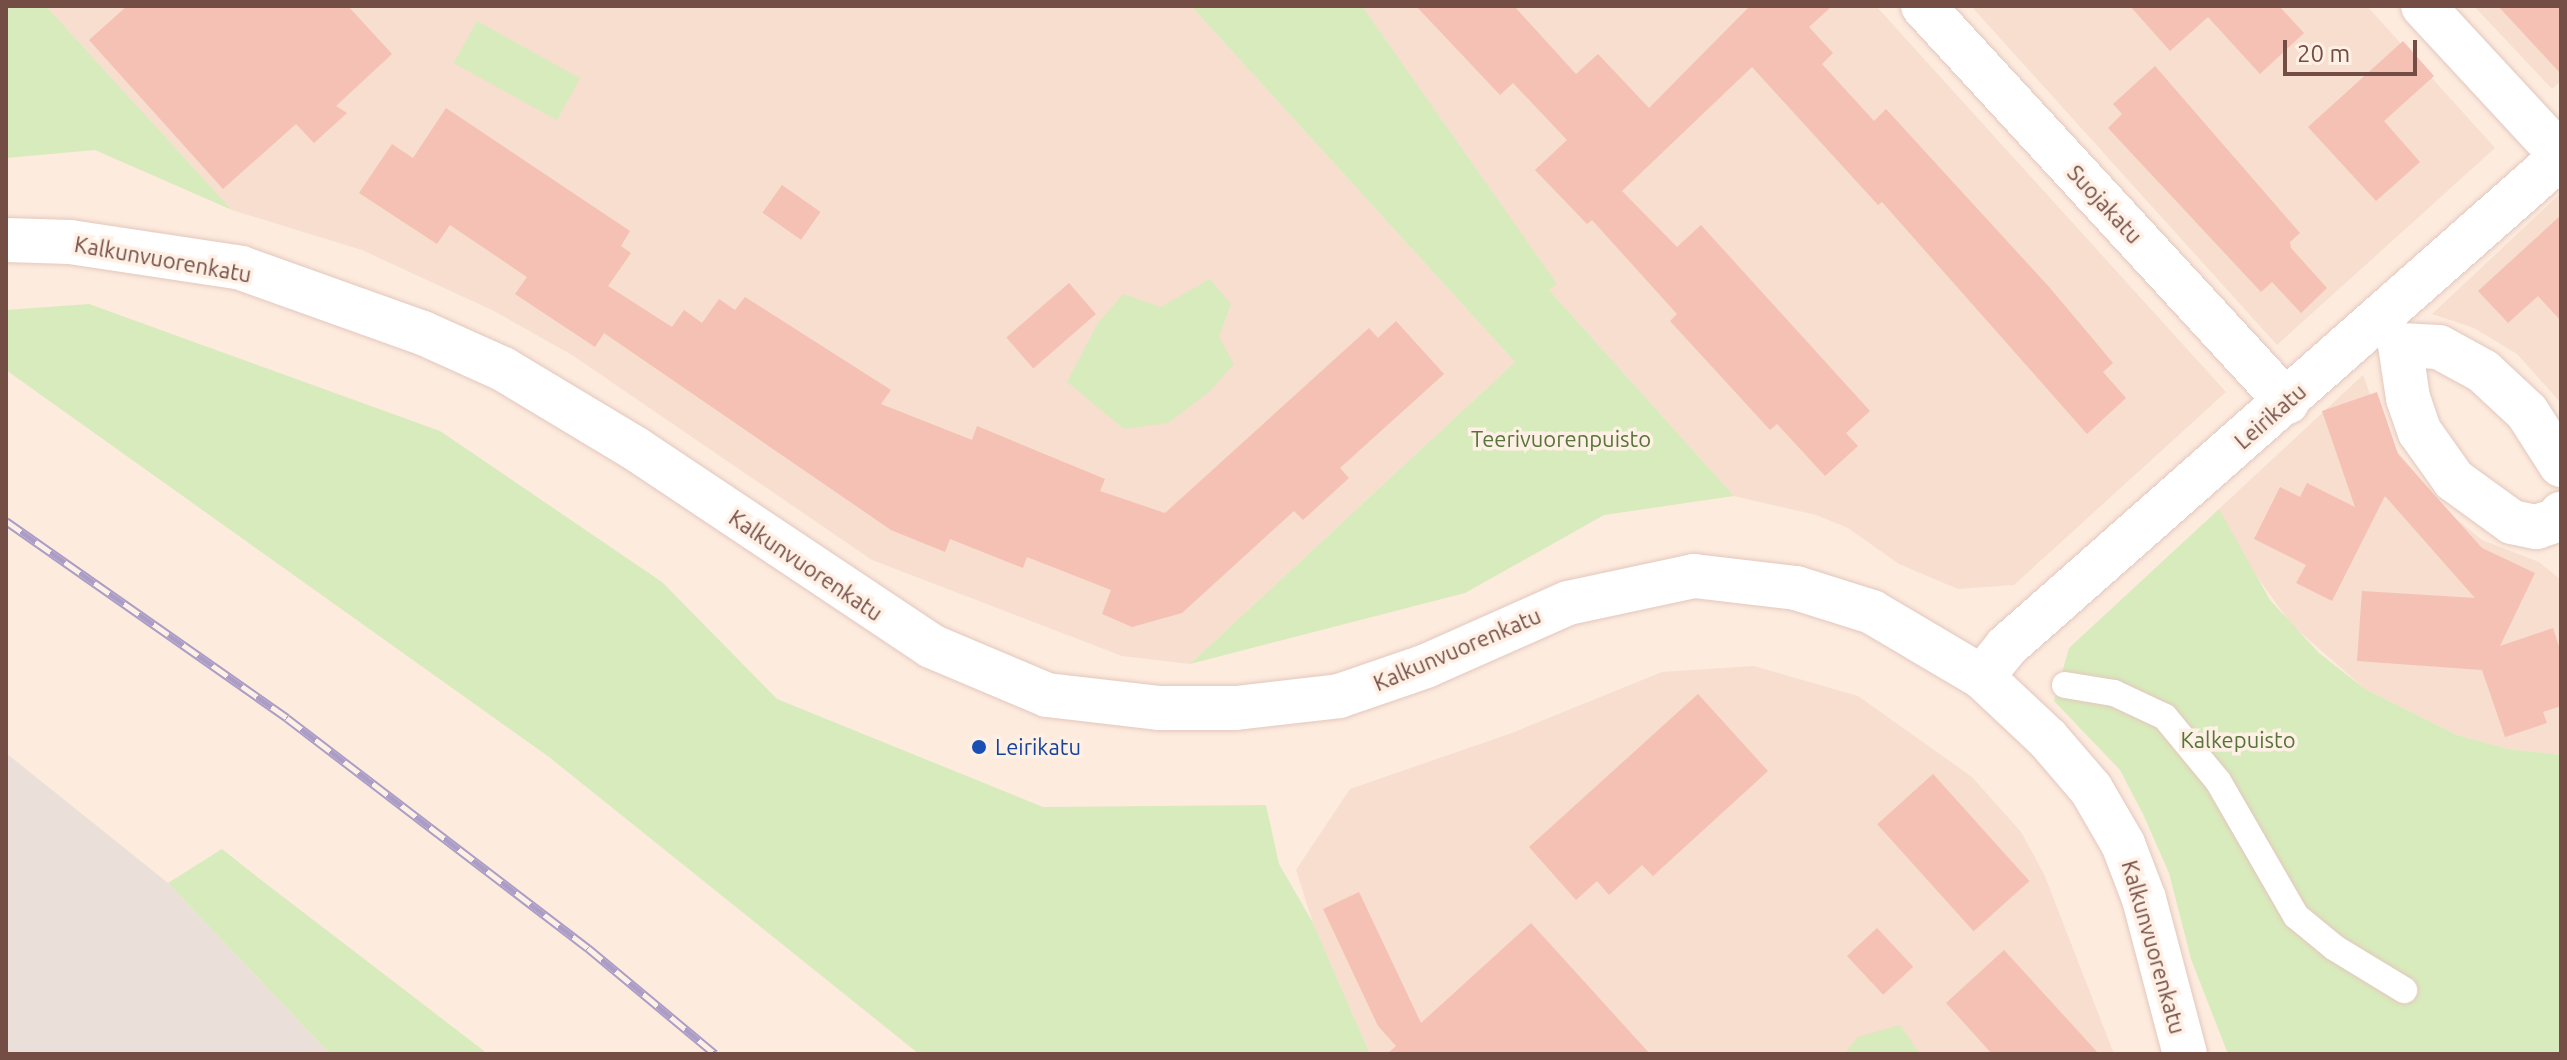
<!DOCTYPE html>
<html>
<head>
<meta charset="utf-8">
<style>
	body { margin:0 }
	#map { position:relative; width:2567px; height:1060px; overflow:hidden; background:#fdebde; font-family:Ubuntu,sans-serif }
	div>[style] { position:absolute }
	.residential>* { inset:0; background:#f7decf }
	.industrial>* { inset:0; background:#ebdfda }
	.green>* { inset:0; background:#d8ebbc; transform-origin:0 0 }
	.building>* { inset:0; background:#f4c1b4; transform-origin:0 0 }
	.roads { filter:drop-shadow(0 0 2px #e3c7bd) drop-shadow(0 0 2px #e3c7bd) }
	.lane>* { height:26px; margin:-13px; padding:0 13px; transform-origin:13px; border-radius:13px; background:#fff }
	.street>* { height:44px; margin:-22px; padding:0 22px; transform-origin:22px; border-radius:22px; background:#fff }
	.secondary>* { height:44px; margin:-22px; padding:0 22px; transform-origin:22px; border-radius:22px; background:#fff }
	.rail>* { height:9px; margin-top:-4.5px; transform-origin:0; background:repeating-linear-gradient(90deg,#fff0e5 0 18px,#ab9dc6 0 36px); box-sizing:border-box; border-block:2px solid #ab9dc6 }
	.dots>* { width:22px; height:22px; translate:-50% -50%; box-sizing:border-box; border:4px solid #fff0e5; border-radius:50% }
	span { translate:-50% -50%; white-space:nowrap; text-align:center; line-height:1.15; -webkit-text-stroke:7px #fff0e5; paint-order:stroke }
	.street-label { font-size:22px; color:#744d45 }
	.park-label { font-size:22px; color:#57753a }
	.transit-label { font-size:22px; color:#164399 }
	.left { translate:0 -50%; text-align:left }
	.frame { position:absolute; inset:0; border:8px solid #744d45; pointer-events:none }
	.scale { position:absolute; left:2283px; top:40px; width:134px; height:36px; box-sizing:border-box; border:4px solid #744d45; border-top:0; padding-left:10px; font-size:24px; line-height:28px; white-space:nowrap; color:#744d45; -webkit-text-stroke:6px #fff0e5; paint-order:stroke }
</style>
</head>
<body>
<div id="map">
	<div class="residential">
		<i style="clip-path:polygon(46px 6px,1191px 6px,1515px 362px,1190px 664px,1122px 656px,872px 560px,572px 355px,494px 311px,362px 250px,232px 210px)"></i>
		<i style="clip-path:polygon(1362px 6px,1876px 6px,2226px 392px,2014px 585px,1958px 589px,1899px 564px,1848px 528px,1816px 515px,1734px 496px,1549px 290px,1556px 283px)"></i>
		<i style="clip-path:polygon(1971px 6px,2367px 6px,2495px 148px,2277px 345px)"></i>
		<i style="clip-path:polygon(2474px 6px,2561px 6px,2561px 81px,2552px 89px)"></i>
		<i style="clip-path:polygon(2561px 193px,2561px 403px,2517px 354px,2474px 328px,2432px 314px)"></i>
		<i style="clip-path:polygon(2363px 375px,2379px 419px,2398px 452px,2450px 514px,2482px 540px,2539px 562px,2561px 580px,2561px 755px,2508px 749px,2457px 735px,2365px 689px,2291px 624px,2237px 549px,2219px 509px)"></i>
		<i style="clip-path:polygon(1754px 666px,1858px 696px,1972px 777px,2021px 832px,2044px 874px,2114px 1054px,1370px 1054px,1313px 923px,1296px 870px,1350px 789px,1512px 733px,1662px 672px)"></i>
	</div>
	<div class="industrial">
		<i style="clip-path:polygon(6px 753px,168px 883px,330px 1054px,6px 1054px)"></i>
	</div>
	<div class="green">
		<i style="clip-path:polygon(6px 6px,46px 6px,232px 210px,95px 150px,6px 158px)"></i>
		<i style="clip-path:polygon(1191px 6px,1362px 6px,1557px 284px,1549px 290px,1734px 496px,1604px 515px,1465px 593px,1190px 664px,1515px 362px)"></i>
		<i style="left:477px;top:21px;width:118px;height:48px;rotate:29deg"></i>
		<i style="clip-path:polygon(1210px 279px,1231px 304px,1219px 337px,1234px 364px,1209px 392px,1168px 423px,1124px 429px,1067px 382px,1098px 323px,1123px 294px,1161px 307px)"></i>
		<i style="clip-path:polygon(89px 304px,440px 431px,662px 582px,777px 699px,1043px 807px,1266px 805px,1279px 864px,1313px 923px,1370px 1054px,919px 1054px,549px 757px,6px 370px,6px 310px)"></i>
		<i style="clip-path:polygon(2219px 509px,2270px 600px,2319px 653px,2365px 689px,2457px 735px,2508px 749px,2561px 755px,2561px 1054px,2228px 1054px,2191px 959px,2169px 873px,2143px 814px,2120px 770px,2054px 701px,2069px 648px)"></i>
		<i style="clip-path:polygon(222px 849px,256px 876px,488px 1054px,330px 1054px,168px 883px)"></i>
		<i style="clip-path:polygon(1900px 1025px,1920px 1054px,1844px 1054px,1858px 1037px)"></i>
	</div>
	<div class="building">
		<i style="clip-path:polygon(127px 6px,348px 6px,392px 54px,336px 106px,347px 113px,314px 143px,296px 124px,223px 189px,89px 40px)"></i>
		<i style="clip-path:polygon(1416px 6px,1514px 6px,1576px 74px,1598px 54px,1649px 108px,1750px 6px,1832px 6px,1809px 27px,1833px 53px,1822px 64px,1874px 121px,1886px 109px,2050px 288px,2113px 363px,2103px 372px,2126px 398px,2087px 434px,1882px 202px,1878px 205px,1752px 67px,1622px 191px,1677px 247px,1701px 225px,1870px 411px,1846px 433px,1858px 446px,1825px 476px,1777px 424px,1770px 430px,1670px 321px,1677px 314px,1592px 220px,1587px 224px,1535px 170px,1567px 140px,1513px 83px,1500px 95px)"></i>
		<i style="clip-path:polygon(2130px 6px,2279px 6px,2304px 33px,2260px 74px,2208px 17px,2170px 51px)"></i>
		<i style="clip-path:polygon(2498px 6px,2561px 6px,2561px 74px)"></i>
		<i style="clip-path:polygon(2403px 41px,2434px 76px,2384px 121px,2420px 162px,2376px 201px,2308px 127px)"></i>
		<i style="clip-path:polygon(2155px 66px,2300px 233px,2290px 242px,2291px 248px,2327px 288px,2301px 313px,2272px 282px,2261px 292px,2108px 128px,2122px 114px,2113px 104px)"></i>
		<i style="clip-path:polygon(446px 108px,630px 231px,621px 246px,631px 253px,608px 286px,672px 327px,684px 310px,702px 323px,719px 299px,735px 310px,745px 297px,891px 390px,881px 404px,972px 440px,977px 426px,1105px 479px,1100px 491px,1165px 513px,1369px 328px,1378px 338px,1396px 321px,1444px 374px,1340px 468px,1349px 478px,1303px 520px,1294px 511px,1182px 613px,1132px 627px,1102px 614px,1111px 590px,1027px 557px,1023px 568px,950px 539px,945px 552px,891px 530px,604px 333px,595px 347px,515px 294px,527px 277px,450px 225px,437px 244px,359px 193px,392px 144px,413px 158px)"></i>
		<i style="left:782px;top:185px;width:47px;height:34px;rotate:35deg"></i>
		<i style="clip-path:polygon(2561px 215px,2561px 321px,2538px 296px,2508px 323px,2478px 291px)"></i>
		<i style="left:1069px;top:283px;width:41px;height:83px;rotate:49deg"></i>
		<i style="clip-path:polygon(2377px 392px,2398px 454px,2482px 548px,2535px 573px,2500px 646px,2553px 628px,2561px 653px,2561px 706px,2543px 712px,2547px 723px,2505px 737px,2482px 670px,2357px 661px,2362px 591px,2475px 598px,2385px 496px,2332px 601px,2296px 583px,2306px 565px,2254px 539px,2280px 487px,2300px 497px,2307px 483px,2355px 507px,2322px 411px)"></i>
		<i style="clip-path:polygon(1698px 694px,1768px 771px,1653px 876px,1642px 865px,1609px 895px,1597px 881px,1576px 900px,1529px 847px)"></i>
		<i style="left:1933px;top:774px;width:144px;height:75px;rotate:48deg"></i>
		<i style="clip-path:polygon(1359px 892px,1421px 1023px,1531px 923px,1650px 1054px,1387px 1054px,1396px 1046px,1378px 1026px,1323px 909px)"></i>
		<i style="left:1877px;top:928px;width:53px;height:41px;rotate:47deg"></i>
		<i style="clip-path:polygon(2004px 950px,2099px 1054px,1992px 1054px,1946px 1003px)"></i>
	</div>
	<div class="roads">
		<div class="lane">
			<i style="left:2065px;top:685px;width:50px;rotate:9.3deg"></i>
			<i style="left:2114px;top:693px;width:56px;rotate:25.2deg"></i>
			<i style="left:2165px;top:717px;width:83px;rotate:50.4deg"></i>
			<i style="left:2218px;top:781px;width:156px;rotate:60deg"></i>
			<i style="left:2296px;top:916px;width:50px;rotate:39.4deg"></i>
			<i style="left:2335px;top:948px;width:81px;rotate:31.3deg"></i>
		</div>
		<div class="street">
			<i style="left:1923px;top:6px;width:538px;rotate:47.41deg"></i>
			<i style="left:2423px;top:6px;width:203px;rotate:47.2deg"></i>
			<i style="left:2561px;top:465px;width:63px;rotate:-122.7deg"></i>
			<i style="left:2527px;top:412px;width:60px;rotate:-137deg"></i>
			<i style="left:2483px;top:371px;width:50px;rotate:-151.4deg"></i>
			<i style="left:2439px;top:347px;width:39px;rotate:-177deg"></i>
			<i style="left:2400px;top:345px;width:54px;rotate:81.4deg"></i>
			<i style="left:2408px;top:398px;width:36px;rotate:71deg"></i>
			<i style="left:2420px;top:432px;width:59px;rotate:54.7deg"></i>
			<i style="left:2454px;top:480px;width:72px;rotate:35.9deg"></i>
			<i style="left:2512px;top:522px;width:25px;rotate:12deg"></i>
			<i style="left:2536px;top:527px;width:23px;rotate:-18deg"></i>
			<i style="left:2558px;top:520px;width:7px;rotate:-63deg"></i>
			<i style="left:1982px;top:677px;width:38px;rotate:-51deg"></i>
			<i style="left:2006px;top:647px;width:740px;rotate:-41.44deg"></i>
		</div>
		<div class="secondary">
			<i style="left:6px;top:240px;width:64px;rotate:1.8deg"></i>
			<i style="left:70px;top:242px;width:173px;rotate:8.6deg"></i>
			<i style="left:241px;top:268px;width:193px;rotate:19.7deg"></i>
			<i style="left:423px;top:333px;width:88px;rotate:24.2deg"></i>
			<i style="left:503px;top:369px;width:155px;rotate:31deg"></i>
			<i style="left:636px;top:449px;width:355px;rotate:33.7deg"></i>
			<i style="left:931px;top:646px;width:126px;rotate:22.9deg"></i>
			<i style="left:1047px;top:695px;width:114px;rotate:6.6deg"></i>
			<i style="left:1160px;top:708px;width:76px"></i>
			<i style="left:1236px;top:708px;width:104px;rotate:-6.6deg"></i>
			<i style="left:1339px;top:696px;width:92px;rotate:-19deg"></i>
			<i style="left:1426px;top:666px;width:155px;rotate:-23.9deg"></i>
			<i style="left:1568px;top:603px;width:129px;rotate:-12.1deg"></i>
			<i style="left:1694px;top:576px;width:103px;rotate:6.7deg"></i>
			<i style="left:1796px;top:588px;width:80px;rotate:17.5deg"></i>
			<i style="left:1872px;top:612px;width:128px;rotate:30.6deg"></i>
			<i style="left:1982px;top:677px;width:91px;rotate:43.2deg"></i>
			<i style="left:2048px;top:739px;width:66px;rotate:49.3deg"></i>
			<i style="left:2091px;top:789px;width:64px;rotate:59.8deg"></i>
			<i style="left:2123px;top:844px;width:59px;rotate:69.1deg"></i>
			<i style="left:2144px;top:899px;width:160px;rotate:75.2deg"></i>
		</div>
	</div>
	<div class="rail">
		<i style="left:6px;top:521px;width:343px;rotate:35deg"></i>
		<i style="left:287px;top:718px;width:379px;rotate:37.4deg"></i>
		<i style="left:588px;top:948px;width:165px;rotate:39.8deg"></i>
	</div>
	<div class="dots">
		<i style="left:979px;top:747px;background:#1a4fb4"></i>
	</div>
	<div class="street-label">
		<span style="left:2105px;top:204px;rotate:47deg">Suojakatu</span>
		<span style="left:163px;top:259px;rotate:10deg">Kalkunvuorenkatu</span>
		<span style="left:2270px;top:416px;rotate:-41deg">Leirikatu</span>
		<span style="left:806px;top:565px;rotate:34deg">Kalkunvuorenkatu</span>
		<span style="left:1457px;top:649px;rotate:-23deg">Kalkunvuorenkatu</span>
		<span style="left:2154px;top:947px;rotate:74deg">Kalkunvuorenkatu</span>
	</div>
	<div class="park-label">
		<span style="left:1561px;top:439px">Teerivuorenpuisto</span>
		<span style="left:2238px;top:740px">Kalkepuisto</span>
	</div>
	<div class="transit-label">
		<span class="left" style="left:995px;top:747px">Leirikatu</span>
	</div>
	<div class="frame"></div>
	<div class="scale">20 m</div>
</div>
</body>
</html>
